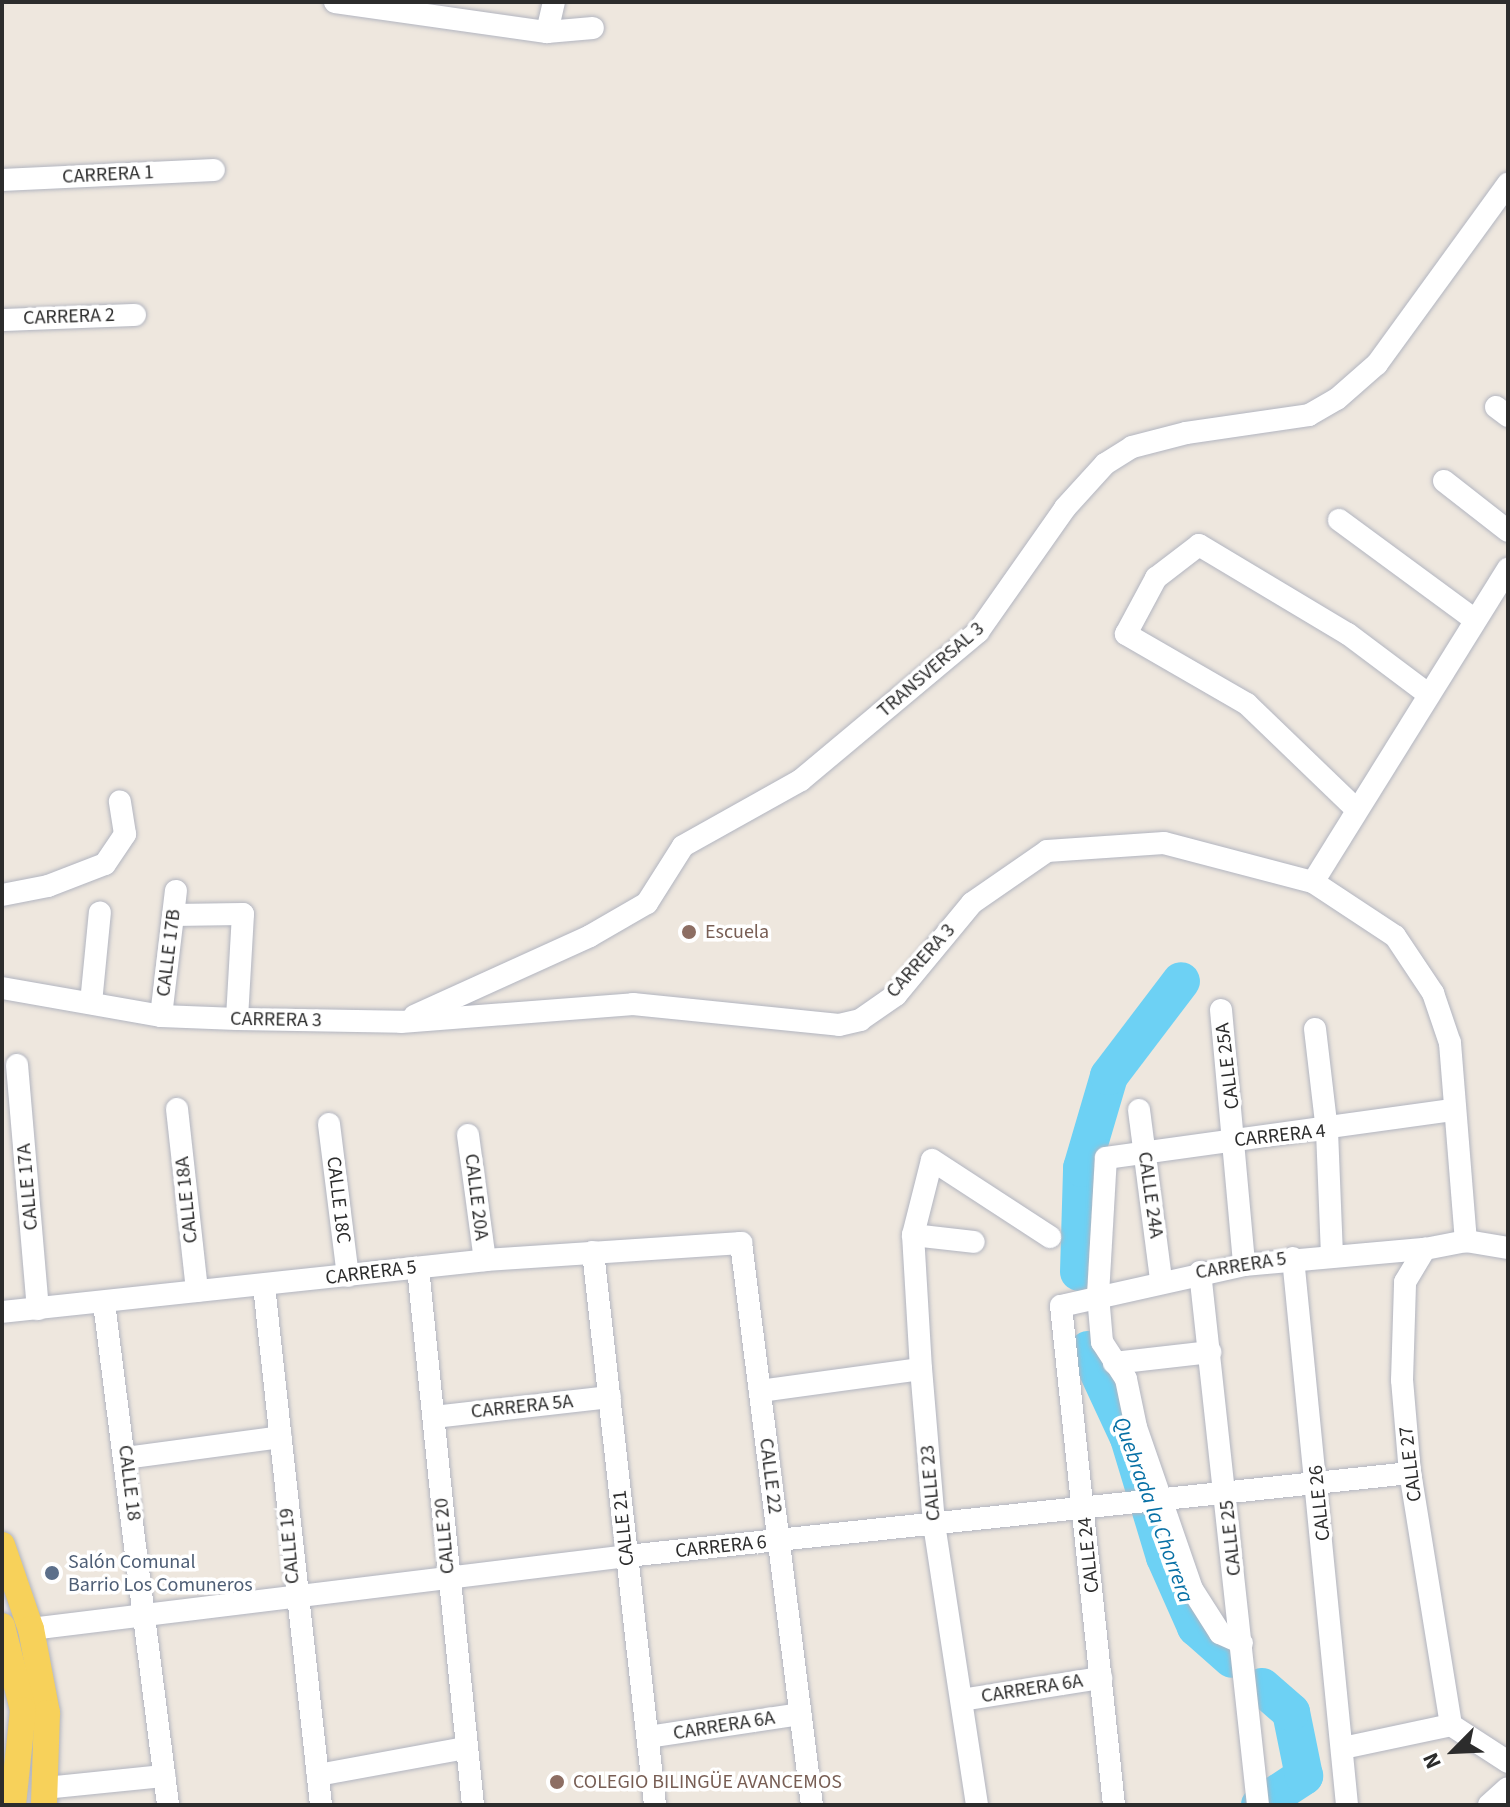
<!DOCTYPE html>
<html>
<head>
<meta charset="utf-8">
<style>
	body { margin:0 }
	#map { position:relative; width:1510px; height:1807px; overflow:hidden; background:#eee7de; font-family:"Source Sans 3",sans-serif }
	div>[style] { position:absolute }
	.river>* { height:38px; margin:-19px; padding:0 19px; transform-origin:19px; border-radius:19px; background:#6dd1f4 }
	.roads { filter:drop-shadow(0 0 2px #b2b5c0) drop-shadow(0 0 2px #b2b5c0) }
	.minor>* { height:22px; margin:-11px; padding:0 11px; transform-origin:11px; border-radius:11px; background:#fff }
	.major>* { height:26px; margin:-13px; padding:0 13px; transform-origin:13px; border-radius:13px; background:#f7d15a }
	.dots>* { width:22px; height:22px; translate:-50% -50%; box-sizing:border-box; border:4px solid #fff; border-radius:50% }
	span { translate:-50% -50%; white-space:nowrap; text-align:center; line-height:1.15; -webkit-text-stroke:7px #fff; paint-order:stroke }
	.street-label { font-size:20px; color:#2c2c2c }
	.education-label { font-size:20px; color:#785e54 }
	.left { translate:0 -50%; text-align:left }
	.service-label { font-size:20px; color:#4e5e75 }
	.water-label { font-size:22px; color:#0770a5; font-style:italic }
	.frame { position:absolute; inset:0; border:4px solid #2c2c2c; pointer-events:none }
	.north { position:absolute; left:1414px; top:1711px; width:80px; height:80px; -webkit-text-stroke:6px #fff; paint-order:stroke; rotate:246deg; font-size:22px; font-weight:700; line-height:32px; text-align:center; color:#2c2c2c }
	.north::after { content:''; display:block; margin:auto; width:28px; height:36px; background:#2c2c2c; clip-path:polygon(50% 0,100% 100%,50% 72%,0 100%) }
</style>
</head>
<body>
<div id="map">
	<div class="river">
		<i style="left:1079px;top:1272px;width:104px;rotate:-88.3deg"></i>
		<i style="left:1082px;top:1168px;width:96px;rotate:-73.6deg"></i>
		<i style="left:1109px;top:1076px;width:119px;rotate:-52.8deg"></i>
		<i style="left:1088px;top:1350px;width:97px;rotate:65deg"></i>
		<i style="left:1129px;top:1438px;width:124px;rotate:73.2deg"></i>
		<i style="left:1165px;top:1557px;width:77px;rotate:66.1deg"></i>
		<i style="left:1196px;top:1627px;width:48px;rotate:41.6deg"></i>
		<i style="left:1260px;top:1805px;width:53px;rotate:-33.4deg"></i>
		<i style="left:1304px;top:1776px;width:65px;rotate:-101.5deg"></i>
		<i style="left:1291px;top:1712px;width:38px;rotate:-139deg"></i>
	</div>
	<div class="roads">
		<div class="minor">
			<i style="left:335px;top:2px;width:214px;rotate:8.1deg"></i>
			<i style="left:547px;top:32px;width:46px;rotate:-5deg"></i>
			<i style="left:547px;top:32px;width:31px;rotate:-77deg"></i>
			<i style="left:2px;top:180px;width:212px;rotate:-2.7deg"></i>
			<i style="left:2px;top:320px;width:133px;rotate:-2.2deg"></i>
			<i style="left:1496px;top:407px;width:15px;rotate:37deg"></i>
			<i style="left:1444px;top:481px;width:81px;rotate:38deg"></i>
			<i style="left:1339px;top:520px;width:169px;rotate:36.3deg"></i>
			<i style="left:1356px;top:809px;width:151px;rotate:-136.1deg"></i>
			<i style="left:1247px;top:704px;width:140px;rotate:-150deg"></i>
			<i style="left:1126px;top:634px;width:64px;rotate:-61.8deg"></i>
			<i style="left:1156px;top:578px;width:54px;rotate:-37.5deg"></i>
			<i style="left:1199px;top:545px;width:174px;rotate:30.9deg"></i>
			<i style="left:1348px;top:634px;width:100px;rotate:36.9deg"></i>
			<i style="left:1313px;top:882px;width:369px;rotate:-58.1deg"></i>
			<i style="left:2px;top:895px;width:47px;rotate:-11.1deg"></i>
			<i style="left:48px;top:886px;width:61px;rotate:-21.1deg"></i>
			<i style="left:105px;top:864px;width:36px;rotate:-56deg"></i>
			<i style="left:125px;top:834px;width:33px;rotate:-99deg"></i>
			<i style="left:173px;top:915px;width:70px;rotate:-0.8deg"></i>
			<i style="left:243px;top:914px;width:105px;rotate:93.3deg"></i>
			<i style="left:2px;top:988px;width:161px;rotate:10deg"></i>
			<i style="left:161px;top:1016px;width:76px;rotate:2.3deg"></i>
			<i style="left:237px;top:1019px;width:164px;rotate:1deg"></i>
			<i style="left:401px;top:1022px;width:233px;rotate:-4.4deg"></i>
			<i style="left:633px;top:1004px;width:207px;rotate:5.8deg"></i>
			<i style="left:839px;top:1025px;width:22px;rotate:-13deg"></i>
			<i style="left:860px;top:1020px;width:44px;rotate:-34.8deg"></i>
			<i style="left:896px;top:995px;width:119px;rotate:-50.4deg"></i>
			<i style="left:972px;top:903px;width:91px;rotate:-34.7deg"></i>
			<i style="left:1047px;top:851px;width:117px;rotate:-3.9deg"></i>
			<i style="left:1164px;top:843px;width:154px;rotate:14.7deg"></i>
			<i style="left:1313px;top:882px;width:98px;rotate:33.4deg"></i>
			<i style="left:1395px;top:936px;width:69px;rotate:56.3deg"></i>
			<i style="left:1433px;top:993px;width:53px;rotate:71.2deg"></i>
			<i style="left:1450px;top:1043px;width:199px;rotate:85.4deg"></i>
			<i style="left:91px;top:1003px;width:91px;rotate:-84.4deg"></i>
			<i style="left:1221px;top:1010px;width:256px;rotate:84.8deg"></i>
			<i style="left:161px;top:1016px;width:126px;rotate:-83.2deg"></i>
			<i style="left:414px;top:1016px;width:193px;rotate:-24.4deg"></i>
			<i style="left:590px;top:936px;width:66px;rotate:-30.1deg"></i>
			<i style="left:647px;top:903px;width:67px;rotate:-57.7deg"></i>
			<i style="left:683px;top:846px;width:135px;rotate:-29.2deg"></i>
			<i style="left:801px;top:780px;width:231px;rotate:-39.9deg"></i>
			<i style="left:978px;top:632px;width:151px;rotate:-54.9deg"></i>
			<i style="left:1065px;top:508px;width:59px;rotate:-47.7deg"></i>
			<i style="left:1105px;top:464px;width:32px;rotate:-32deg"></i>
			<i style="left:1132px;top:447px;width:56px;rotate:-14.5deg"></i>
			<i style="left:1186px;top:433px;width:124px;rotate:-8.3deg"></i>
			<i style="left:1309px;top:415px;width:32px;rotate:-30deg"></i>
			<i style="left:1337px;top:399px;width:53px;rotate:-41.2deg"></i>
			<i style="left:1377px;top:364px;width:223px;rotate:-54deg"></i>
			<i style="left:1315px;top:1029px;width:103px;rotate:83.3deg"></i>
			<i style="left:1327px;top:1131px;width:123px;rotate:87.7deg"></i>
			<i style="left:17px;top:1065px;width:245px;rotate:85.1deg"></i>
			<i style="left:177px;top:1109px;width:183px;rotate:83.7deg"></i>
			<i style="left:1139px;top:1110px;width:171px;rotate:82.6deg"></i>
			<i style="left:329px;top:1124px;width:153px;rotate:82.9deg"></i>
			<i style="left:468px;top:1135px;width:126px;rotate:82.3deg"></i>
			<i style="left:913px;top:1235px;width:61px;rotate:6.5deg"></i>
			<i style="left:593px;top:1252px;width:556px;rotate:83.6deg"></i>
			<i style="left:1293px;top:1258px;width:550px;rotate:84.36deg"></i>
			<i style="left:418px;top:1268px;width:540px;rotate:84.15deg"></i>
			<i style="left:1200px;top:1272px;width:536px;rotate:83.79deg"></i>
			<i style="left:264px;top:1286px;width:522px;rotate:83.73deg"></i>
			<i style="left:104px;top:1303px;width:506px;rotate:82.73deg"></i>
			<i style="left:2px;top:1312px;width:486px;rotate:-6.1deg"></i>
			<i style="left:485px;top:1260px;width:257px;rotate:-3.8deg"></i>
			<i style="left:741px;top:1243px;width:566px;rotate:82.8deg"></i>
			<i style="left:1114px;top:1363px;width:97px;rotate:-6.5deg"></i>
			<i style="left:760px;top:1391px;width:162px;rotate:-7.8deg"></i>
			<i style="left:434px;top:1417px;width:177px;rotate:-6.5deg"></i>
			<i style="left:126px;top:1458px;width:156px;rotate:-7.7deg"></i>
			<i style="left:31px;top:1629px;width:600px;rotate:-6.98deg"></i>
			<i style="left:627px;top:1556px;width:787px;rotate:-6.05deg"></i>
			<i style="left:1242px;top:1643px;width:24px;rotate:-156deg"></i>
			<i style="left:1220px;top:1633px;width:52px;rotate:-122.5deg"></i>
			<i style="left:1192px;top:1589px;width:171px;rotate:-109.1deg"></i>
			<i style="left:1136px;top:1427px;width:49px;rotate:-101.8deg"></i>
			<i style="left:1126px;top:1379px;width:44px;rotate:-123deg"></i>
			<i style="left:1102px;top:1342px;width:47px;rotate:-94.9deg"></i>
			<i style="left:1098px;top:1295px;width:137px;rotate:-86.7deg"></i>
			<i style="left:1106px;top:1158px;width:351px;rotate:-7.9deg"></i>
			<i style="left:962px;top:1700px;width:141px;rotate:-9deg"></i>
			<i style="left:1451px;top:1725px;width:255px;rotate:-99.2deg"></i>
			<i style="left:1410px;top:1473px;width:93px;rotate:-94.9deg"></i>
			<i style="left:1402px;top:1380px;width:98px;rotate:-88.2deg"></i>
			<i style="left:1405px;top:1282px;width:39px;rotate:-59deg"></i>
			<i style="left:1425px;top:1249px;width:42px;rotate:-11deg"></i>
			<i style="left:1466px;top:1241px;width:43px;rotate:9.5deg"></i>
			<i style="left:648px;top:1737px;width:154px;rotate:-8.6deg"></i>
			<i style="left:1343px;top:1748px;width:110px;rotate:-12deg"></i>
			<i style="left:1451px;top:1725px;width:68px;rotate:33deg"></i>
			<i style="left:318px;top:1775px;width:149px;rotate:-10.4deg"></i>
			<i style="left:45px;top:1788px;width:120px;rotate:-5.8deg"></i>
			<i style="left:977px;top:1805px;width:285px;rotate:-98.7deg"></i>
			<i style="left:934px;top:1523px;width:155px;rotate:-94.8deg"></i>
			<i style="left:921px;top:1369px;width:134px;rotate:-93.4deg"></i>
			<i style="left:913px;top:1235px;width:77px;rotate:-75.8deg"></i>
			<i style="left:932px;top:1160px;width:141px;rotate:33.1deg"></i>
			<i style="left:1114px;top:1805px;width:502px;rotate:-96.06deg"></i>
			<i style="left:1061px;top:1306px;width:188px;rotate:-12.6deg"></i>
			<i style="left:1244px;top:1265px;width:182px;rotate:-5.1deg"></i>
			<i style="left:1489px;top:1805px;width:25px;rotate:-42deg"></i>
		</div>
		<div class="major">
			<i style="left:2px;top:1545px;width:89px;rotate:71deg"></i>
			<i style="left:31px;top:1629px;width:86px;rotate:79.2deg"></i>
			<i style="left:47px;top:1713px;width:92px;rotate:91.9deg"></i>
			<i style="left:2px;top:1626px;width:87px;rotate:76deg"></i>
			<i style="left:23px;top:1710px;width:96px;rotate:96deg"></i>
		</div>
	</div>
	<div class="dots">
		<i style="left:689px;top:932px;background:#8d6e63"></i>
		<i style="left:52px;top:1573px;background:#5c6f8a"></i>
		<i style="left:557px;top:1782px;background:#8d6e63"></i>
	</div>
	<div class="street-label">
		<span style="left:108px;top:175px;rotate:-3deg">CARRERA 1</span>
		<span style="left:69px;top:317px;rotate:-2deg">CARRERA 2</span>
		<span style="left:931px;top:670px;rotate:-41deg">TRANSVERSAL 3</span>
		<span style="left:169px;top:953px;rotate:-83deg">CALLE 17B</span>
		<span style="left:921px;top:961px;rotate:-48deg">CARRERA 3</span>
		<span style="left:276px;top:1020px;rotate:1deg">CARRERA 3</span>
		<span style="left:1228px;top:1066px;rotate:-97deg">CALLE 25A</span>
		<span style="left:1280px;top:1136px;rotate:-6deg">CARRERA 4</span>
		<span style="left:28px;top:1187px;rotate:-95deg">CALLE 17A</span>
		<span style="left:1150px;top:1195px;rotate:82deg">CALLE 24A</span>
		<span style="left:476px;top:1197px;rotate:83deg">CALLE 20A</span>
		<span style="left:187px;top:1200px;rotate:-96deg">CALLE 18A</span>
		<span style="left:338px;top:1200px;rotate:83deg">CALLE 18C</span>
		<span style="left:1241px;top:1266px;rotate:-9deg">CARRERA 5</span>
		<span style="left:371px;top:1273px;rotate:-7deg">CARRERA 5</span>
		<span style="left:522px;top:1407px;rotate:-6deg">CARRERA 5A</span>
		<span style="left:1411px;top:1464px;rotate:-97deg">CALLE 27</span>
		<span style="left:770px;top:1476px;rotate:83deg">CALLE 22</span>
		<span style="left:129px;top:1483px;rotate:83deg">CALLE 18</span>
		<span style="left:931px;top:1483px;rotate:-95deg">CALLE 23</span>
		<span style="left:1320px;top:1503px;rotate:-96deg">CALLE 26</span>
		<span style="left:624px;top:1528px;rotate:-96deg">CALLE 21</span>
		<span style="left:445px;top:1536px;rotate:-95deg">CALLE 20</span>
		<span style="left:1231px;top:1538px;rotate:-96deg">CALLE 25</span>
		<span style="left:290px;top:1546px;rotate:-95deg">CALLE 19</span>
		<span style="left:721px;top:1547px;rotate:-6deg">CARRERA 6</span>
		<span style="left:1089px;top:1555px;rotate:-96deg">CALLE 24</span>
		<span style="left:1032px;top:1689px;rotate:-9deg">CARRERA 6A</span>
		<span style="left:724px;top:1726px;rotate:-9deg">CARRERA 6A</span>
	</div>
	<div class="education-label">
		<span class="left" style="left:705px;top:932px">Escuela</span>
		<span class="left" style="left:573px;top:1782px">COLEGIO BILINGÜE AVANCEMOS</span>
	</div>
	<div class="service-label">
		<span class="left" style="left:68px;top:1574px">Salón Comunal<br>Barrio Los Comuneros</span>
	</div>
	<div class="water-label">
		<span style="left:1153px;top:1510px;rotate:70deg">Quebrada la Chorrera</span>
	</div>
	<div class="frame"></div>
	<div class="north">N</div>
</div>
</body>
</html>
